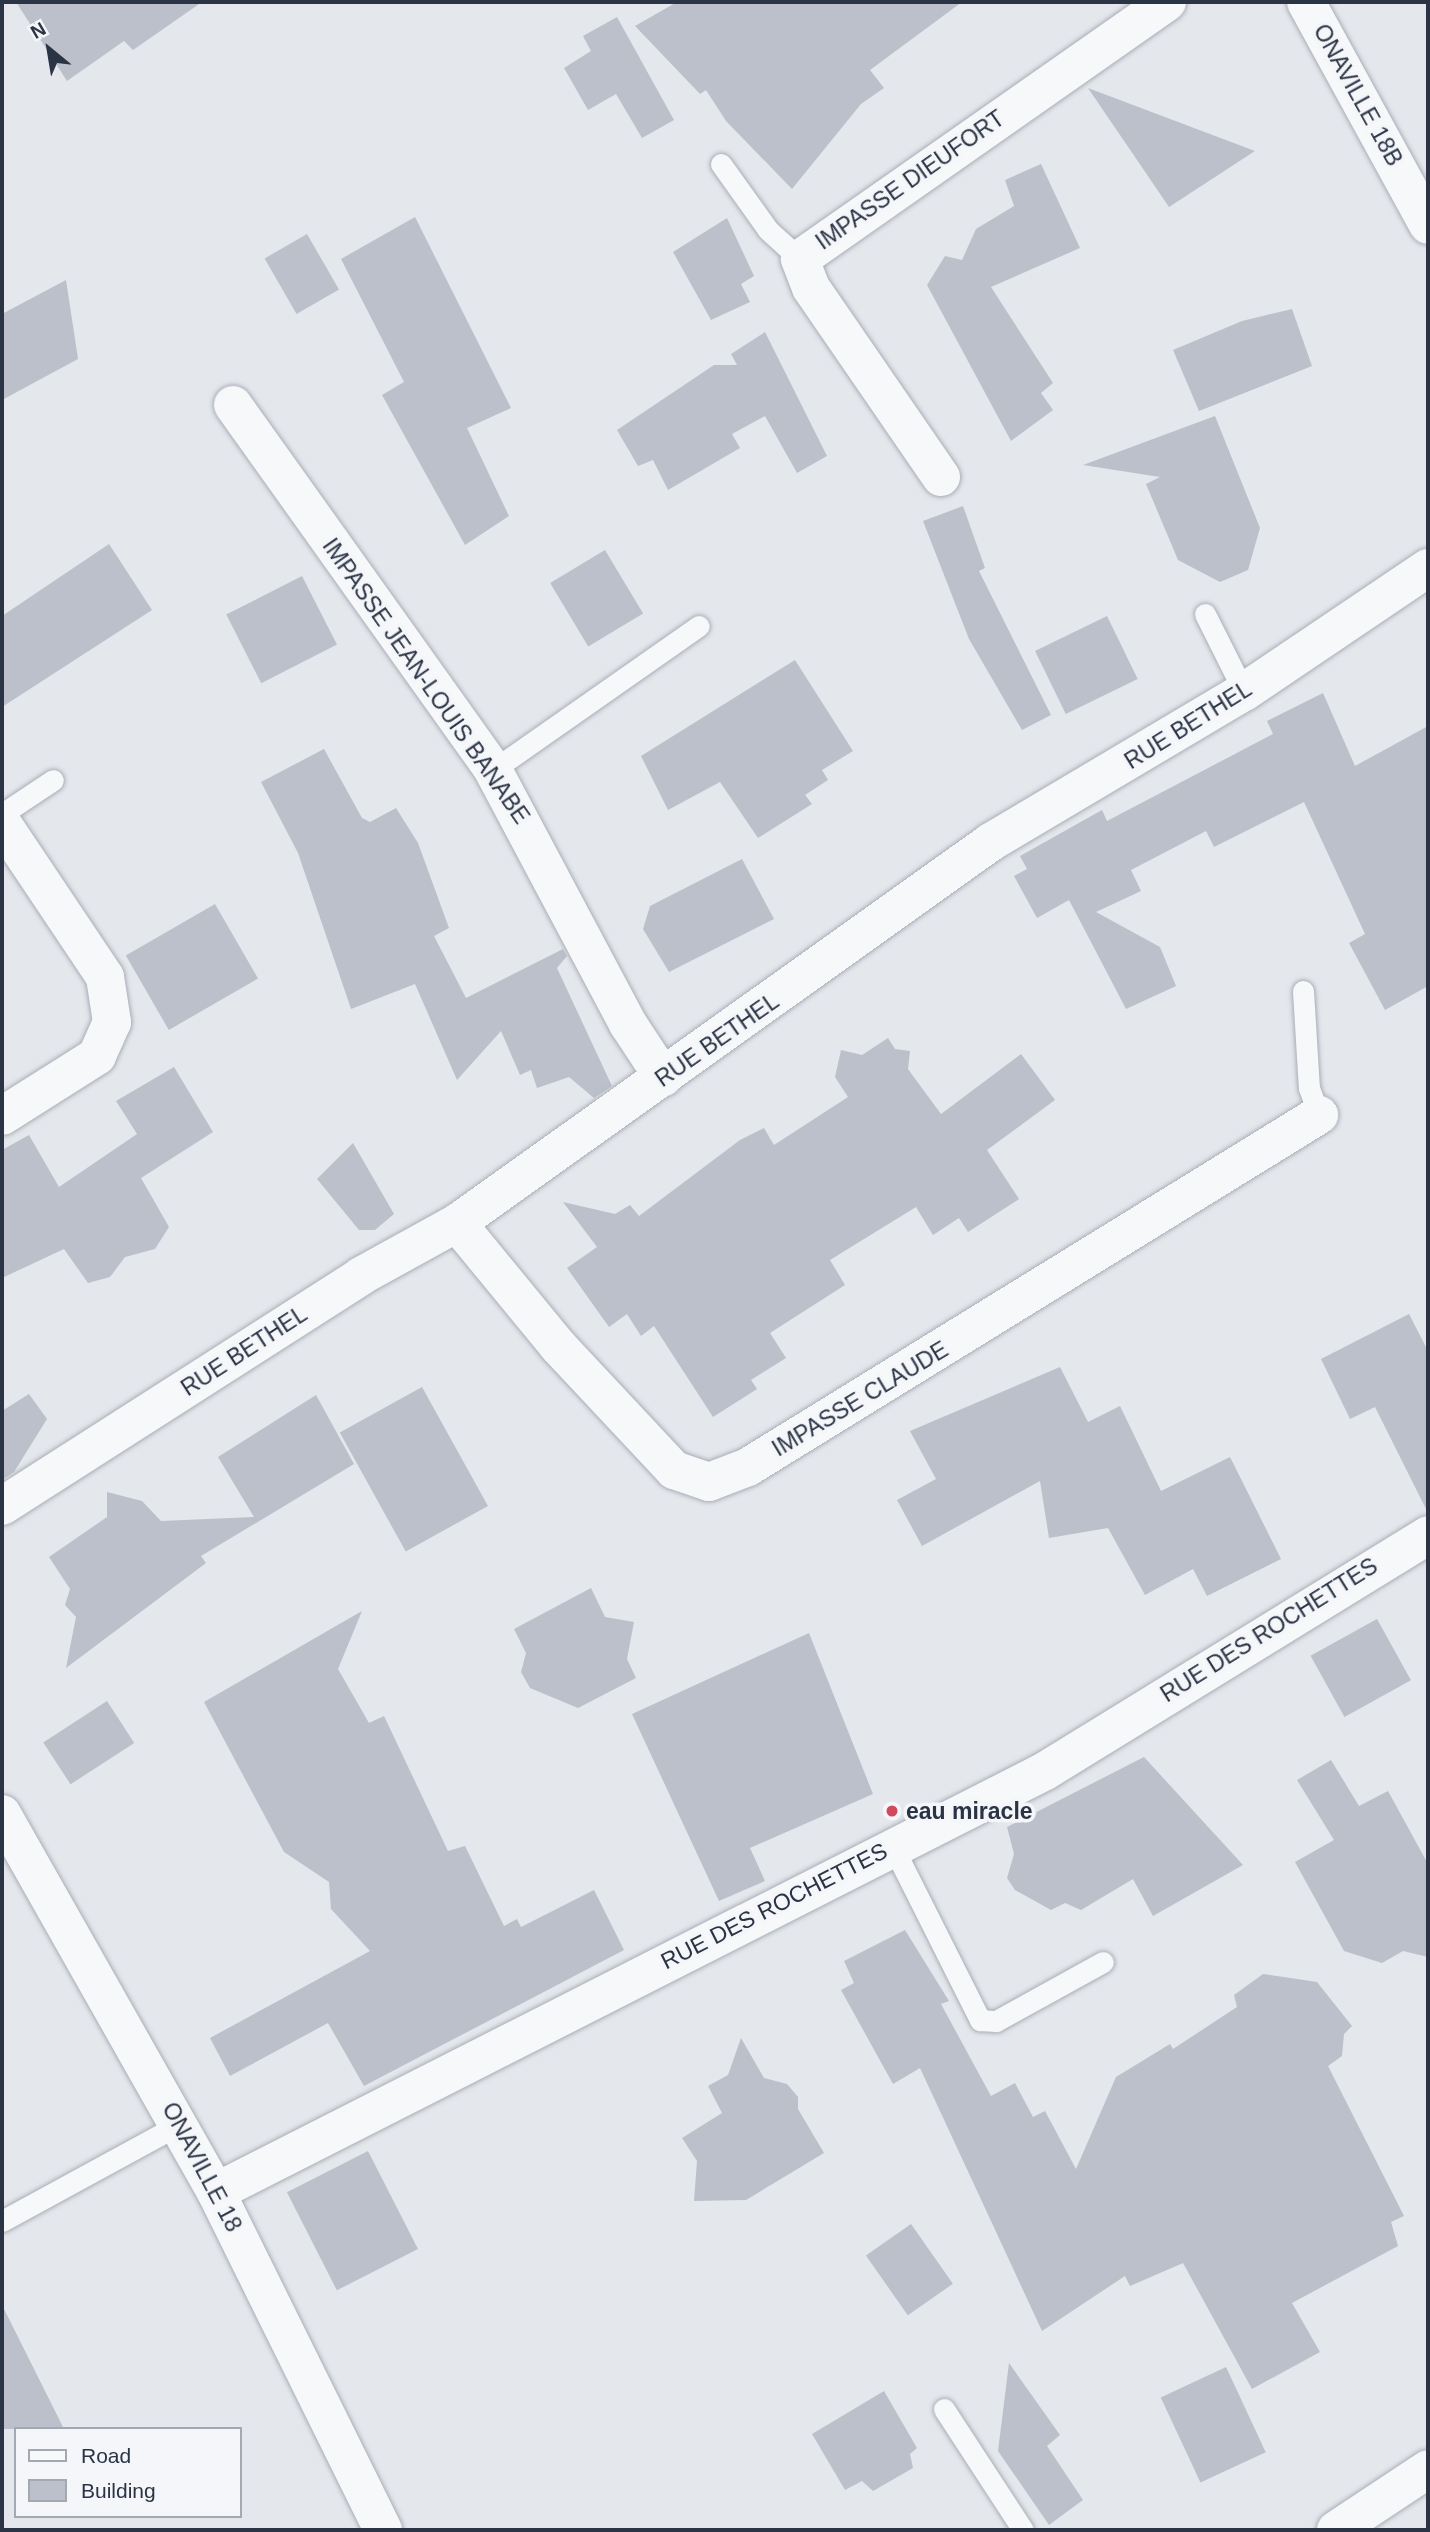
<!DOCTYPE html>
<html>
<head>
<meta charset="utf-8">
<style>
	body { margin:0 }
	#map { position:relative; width:1430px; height:2532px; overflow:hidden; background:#e4e7ec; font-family:Arial,sans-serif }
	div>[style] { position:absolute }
	.building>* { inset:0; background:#bbc0ca; transform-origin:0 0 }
	.roads { filter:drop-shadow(0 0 2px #a9aeb7) drop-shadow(0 0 2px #a9aeb7) }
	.service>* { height:21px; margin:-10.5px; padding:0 10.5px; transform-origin:10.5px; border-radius:10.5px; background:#f7f8fa }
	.minor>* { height:38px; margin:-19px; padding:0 19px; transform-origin:19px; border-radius:19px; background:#f7f8fa }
	.tertiary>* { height:38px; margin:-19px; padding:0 19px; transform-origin:19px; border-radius:19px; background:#f7f8fa }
	.dots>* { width:19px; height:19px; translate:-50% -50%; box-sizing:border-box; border:4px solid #f4f6f9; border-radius:50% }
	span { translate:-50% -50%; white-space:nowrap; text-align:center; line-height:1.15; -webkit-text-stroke:7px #f4f6f9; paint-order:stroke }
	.street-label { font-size:23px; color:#2b3445 }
	.poi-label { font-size:23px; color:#2b3445; font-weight:700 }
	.left { translate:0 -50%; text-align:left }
	.frame { position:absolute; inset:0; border:4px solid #2b3445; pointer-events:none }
	.legend { position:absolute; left:14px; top:2427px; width:228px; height:91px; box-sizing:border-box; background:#f4f6f9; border:2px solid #a4a8b1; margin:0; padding:9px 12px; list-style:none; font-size:21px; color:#2b3445 }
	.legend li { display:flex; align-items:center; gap:14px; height:35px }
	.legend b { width:35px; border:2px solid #a4a8b1 }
	.north { position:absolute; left:14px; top:14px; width:70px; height:70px; -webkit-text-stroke:5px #f4f6f9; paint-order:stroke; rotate:330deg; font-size:19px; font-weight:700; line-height:28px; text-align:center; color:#2b3445 }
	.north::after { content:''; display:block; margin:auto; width:24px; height:32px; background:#2b3445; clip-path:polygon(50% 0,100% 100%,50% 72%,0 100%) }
</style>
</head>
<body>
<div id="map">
	<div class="building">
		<i style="clip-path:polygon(16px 2px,202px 2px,133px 50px,124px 41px,67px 81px)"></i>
		<i style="clip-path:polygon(677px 2px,962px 2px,870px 70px,884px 88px,861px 104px,792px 189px,726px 121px,706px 90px,700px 94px,635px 26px)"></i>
		<i style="clip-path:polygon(617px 17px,674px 120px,642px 138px,616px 94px,588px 110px,564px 68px,591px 51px,583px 36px)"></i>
		<i style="clip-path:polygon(1088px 88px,1255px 151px,1169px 207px)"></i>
		<i style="clip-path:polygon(1041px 164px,1080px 248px,991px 287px,1053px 383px,1041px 393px,1053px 410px,1011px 441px,927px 285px,945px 256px,962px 260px,976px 229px,1014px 206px,1005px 180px)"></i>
		<i style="clip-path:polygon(415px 217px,511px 408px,467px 428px,509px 516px,465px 545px,382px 395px,404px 382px,341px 259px)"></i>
		<i style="clip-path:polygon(727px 218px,754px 276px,741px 284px,750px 302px,711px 320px,673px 252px)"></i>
		<i style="left:307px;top:234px;width:64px;height:49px;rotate:60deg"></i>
		<i style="clip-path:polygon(66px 280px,78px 359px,2px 400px,2px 314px)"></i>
		<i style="clip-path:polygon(1292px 309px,1312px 366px,1199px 411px,1173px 350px,1242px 321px)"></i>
		<i style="clip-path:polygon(765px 332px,827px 456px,797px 473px,765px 416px,732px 434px,740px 448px,668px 490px,653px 460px,638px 466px,617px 430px,714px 365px,737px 365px,731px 354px)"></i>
		<i style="clip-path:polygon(1215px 416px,1260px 528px,1248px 570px,1220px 582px,1178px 560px,1146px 484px,1160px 477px,1083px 465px)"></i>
		<i style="clip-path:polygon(963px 506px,985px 568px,979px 571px,1051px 715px,1022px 730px,969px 639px,923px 521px)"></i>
		<i style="clip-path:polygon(109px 544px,152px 610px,2px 707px,2px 616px)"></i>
		<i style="left:605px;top:550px;width:74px;height:64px;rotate:59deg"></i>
		<i style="left:302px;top:576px;width:77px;height:85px;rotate:63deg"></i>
		<i style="left:1107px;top:616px;width:70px;height:80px;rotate:64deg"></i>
		<i style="clip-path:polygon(795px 660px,853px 751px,822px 770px,828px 780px,805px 795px,812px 804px,758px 838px,720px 782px,668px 810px,641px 756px)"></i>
		<i style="clip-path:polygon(1323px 693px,1355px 766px,1428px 726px,1428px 986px,1385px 1010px,1349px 943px,1365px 934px,1304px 802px,1214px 847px,1206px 831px,1131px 870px,1141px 891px,1096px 912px,1160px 947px,1176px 986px,1126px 1009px,1069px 900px,1037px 918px,1014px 876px,1027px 869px,1020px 856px,1102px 810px,1107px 821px,1273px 734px,1267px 721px)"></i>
		<i style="clip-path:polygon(324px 749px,362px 818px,370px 822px,396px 808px,418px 843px,449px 928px,434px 936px,466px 998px,563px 949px,567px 956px,557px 968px,612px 1086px,594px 1098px,569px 1077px,537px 1088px,531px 1070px,520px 1075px,501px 1031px,457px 1080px,415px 984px,351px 1009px,298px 853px,261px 782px)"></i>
		<i style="clip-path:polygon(742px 859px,774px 919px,669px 972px,643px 929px,650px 906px)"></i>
		<i style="left:215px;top:904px;width:86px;height:103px;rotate:60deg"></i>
		<i style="clip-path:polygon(888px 1038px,895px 1049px,910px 1051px,908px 1069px,941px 1114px,1021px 1054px,1055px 1100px,987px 1150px,1019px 1199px,968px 1232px,959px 1218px,933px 1235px,916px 1207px,830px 1260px,845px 1285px,770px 1333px,786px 1358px,751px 1380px,757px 1389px,713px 1417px,654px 1326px,641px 1336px,627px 1314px,609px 1327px,567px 1268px,597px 1247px,563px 1202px,615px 1214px,630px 1205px,639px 1216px,740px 1140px,764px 1128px,774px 1145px,848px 1097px,835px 1077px,841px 1050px,862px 1055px)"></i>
		<i style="clip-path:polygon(174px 1067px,213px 1132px,141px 1178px,169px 1227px,155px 1249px,125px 1257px,110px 1277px,88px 1283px,64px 1249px,2px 1278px,2px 1150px,29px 1135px,59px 1187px,137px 1134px,116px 1101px)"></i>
		<i style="clip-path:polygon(353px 1143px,394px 1214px,375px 1230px,359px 1230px,317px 1179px)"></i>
		<i style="clip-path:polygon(1409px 1314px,1428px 1351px,1428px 1513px,1375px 1407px,1350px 1419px,1321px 1359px)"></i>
		<i style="clip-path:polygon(1060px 1367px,1088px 1422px,1120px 1406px,1161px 1491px,1230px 1457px,1281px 1559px,1207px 1596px,1193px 1569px,1145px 1595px,1108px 1528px,1049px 1538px,1040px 1481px,922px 1546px,897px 1500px,936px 1479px,910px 1431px)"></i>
		<i style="left:422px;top:1387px;width:136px;height:94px;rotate:61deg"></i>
		<i style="clip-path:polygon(29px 1394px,47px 1419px,14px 1472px,2px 1480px,2px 1411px)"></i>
		<i style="clip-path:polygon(316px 1395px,354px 1464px,201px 1556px,206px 1563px,66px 1668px,76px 1617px,65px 1605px,70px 1589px,49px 1557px,107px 1517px,107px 1492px,142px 1501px,161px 1521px,254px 1517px,218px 1457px)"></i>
		<i style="clip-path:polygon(591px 1588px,605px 1617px,634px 1622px,627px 1659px,636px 1678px,578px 1708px,530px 1688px,521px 1672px,526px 1653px,514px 1629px)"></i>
		<i style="clip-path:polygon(362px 1611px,338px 1669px,369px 1723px,384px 1716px,448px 1851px,465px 1846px,504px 1926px,517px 1919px,521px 1927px,594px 1890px,624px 1950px,364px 2086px,328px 2023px,230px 2076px,210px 2038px,370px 1951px,331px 1909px,329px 1882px,284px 1852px,204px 1702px)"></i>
		<i style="left:1377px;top:1619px;width:70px;height:76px;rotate:61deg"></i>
		<i style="clip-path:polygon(809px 1633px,873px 1794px,750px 1848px,765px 1881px,719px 1901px,632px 1714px)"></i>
		<i style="left:107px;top:1701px;width:50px;height:76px;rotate:57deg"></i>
		<i style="clip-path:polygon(1144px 1757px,1243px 1865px,1153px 1916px,1133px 1879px,1081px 1910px,1065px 1903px,1051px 1910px,1015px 1890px,1007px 1878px,1014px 1854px,1007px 1827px)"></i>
		<i style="clip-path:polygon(1331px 1760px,1359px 1806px,1388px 1791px,1428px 1864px,1428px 1957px,1403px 1951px,1382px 1963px,1344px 1951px,1295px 1862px,1334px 1840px,1297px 1780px)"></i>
		<i style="clip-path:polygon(905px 1930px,949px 2001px,941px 2004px,991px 2096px,1015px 2083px,1033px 2117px,1045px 2111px,1076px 2169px,1116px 2077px,1170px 2044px,1173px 2049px,1237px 2007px,1234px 1995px,1263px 1974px,1317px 1982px,1352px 2026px,1344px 2034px,1342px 2056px,1328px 2066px,1404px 2216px,1391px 2222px,1398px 2246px,1292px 2303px,1320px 2352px,1252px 2389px,1183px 2263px,1130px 2286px,1125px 2276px,1042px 2331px,920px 2068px,893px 2084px,841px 1990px,854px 1983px,844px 1961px)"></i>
		<i style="clip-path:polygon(741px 2038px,764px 2078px,787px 2084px,798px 2097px,798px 2109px,824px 2153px,746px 2200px,694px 2201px,697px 2161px,682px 2138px,722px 2113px,708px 2086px,728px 2075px)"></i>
		<i style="left:368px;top:2151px;width:110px;height:91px;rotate:63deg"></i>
		<i style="left:911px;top:2224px;width:73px;height:55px;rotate:55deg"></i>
		<i style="clip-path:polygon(2px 2305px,64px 2429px,2px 2429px)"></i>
		<i style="clip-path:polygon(1009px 2363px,1060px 2435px,1047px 2446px,1083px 2500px,1049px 2525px,998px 2451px)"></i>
		<i style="left:1226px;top:2367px;width:94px;height:72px;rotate:65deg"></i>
		<i style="clip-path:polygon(884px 2391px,917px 2448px,910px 2454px,913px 2468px,873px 2491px,862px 2481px,845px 2490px,812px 2434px)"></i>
	</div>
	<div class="roads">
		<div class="service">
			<i style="left:721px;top:164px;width:81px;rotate:54.5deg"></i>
			<i style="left:768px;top:230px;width:43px;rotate:42.2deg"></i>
			<i style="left:1205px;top:614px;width:87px;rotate:63.4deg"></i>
			<i style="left:493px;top:770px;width:251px;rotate:-35deg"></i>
			<i style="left:2px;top:814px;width:61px;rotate:-33.7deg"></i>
			<i style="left:1303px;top:991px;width:97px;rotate:86.5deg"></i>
			<i style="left:1309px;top:1088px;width:29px;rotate:70deg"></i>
			<i style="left:893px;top:1847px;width:194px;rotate:63.3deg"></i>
			<i style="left:980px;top:2020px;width:16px;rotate:4deg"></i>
			<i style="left:996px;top:2021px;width:122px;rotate:-28.9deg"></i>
			<i style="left:2px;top:2221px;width:203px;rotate:-28.6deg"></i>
			<i style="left:944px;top:2409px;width:145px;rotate:56.9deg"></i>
		</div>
		<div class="minor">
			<i style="left:1306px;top:2px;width:254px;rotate:61.3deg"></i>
			<i style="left:233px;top:405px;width:448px;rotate:54.5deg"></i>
			<i style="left:493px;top:770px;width:288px;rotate:62deg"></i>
			<i style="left:628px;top:1024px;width:64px;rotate:56.6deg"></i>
			<i style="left:941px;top:477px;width:229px;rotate:-124.5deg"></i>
			<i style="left:811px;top:288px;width:31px;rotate:-111deg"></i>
			<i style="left:800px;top:259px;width:448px;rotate:-35deg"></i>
			<i style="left:2px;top:823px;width:185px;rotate:56.2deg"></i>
			<i style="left:105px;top:977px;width:46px;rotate:81.2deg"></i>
			<i style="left:112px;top:1022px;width:37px;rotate:114deg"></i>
			<i style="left:97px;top:1056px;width:112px;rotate:147.7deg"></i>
			<i style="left:457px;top:1223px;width:159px;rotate:50.6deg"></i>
			<i style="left:558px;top:1346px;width:170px;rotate:46.9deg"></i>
			<i style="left:674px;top:1470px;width:37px;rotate:19deg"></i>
			<i style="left:709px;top:1482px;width:42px;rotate:-21deg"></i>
			<i style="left:748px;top:1467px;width:671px;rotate:-31.65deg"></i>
			<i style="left:2px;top:1506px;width:426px;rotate:-32.6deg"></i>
			<i style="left:361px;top:1276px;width:110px;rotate:-28.9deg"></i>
			<i style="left:457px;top:1223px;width:656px;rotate:-35.51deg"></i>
			<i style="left:991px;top:842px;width:294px;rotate:-30.7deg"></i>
			<i style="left:1244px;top:692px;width:222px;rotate:-34deg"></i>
			<i style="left:216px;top:2192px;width:930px;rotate:-26.92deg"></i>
			<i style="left:1045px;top:1771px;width:450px;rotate:-31.6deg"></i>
			<i style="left:1336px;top:2530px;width:110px;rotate:-33.5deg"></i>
		</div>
		<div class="tertiary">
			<i style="left:2px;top:1814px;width:434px;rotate:60.5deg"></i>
			<i style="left:216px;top:2192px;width:377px;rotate:63.7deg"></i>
		</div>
	</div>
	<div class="dots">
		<i style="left:892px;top:1811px;background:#d1495b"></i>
	</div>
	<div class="street-label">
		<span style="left:1358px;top:95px;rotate:61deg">ONAVILLE 18B</span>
		<span style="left:910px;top:180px;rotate:-35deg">IMPASSE DIEUFORT</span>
		<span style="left:426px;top:681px;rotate:55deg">IMPASSE JEAN-LOUIS BANABE</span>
		<span style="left:1188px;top:725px;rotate:-32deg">RUE BETHEL</span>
		<span style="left:717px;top:1040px;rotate:-35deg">RUE BETHEL</span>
		<span style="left:244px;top:1351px;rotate:-33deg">RUE BETHEL</span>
		<span style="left:860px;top:1399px;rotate:-31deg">IMPASSE CLAUDE</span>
		<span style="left:1269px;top:1630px;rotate:-32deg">RUE DES ROCHETTES</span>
		<span style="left:774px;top:1906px;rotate:-27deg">RUE DES ROCHETTES</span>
		<span style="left:202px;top:2167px;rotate:62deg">ONAVILLE 18</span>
	</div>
	<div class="poi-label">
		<span class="left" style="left:906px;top:1811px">eau miracle</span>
	</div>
	<div class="frame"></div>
	<ul class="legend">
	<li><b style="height:9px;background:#f7f8fa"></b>Road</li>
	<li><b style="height:19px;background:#bbc0ca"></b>Building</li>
	</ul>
	<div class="north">N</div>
</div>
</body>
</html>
